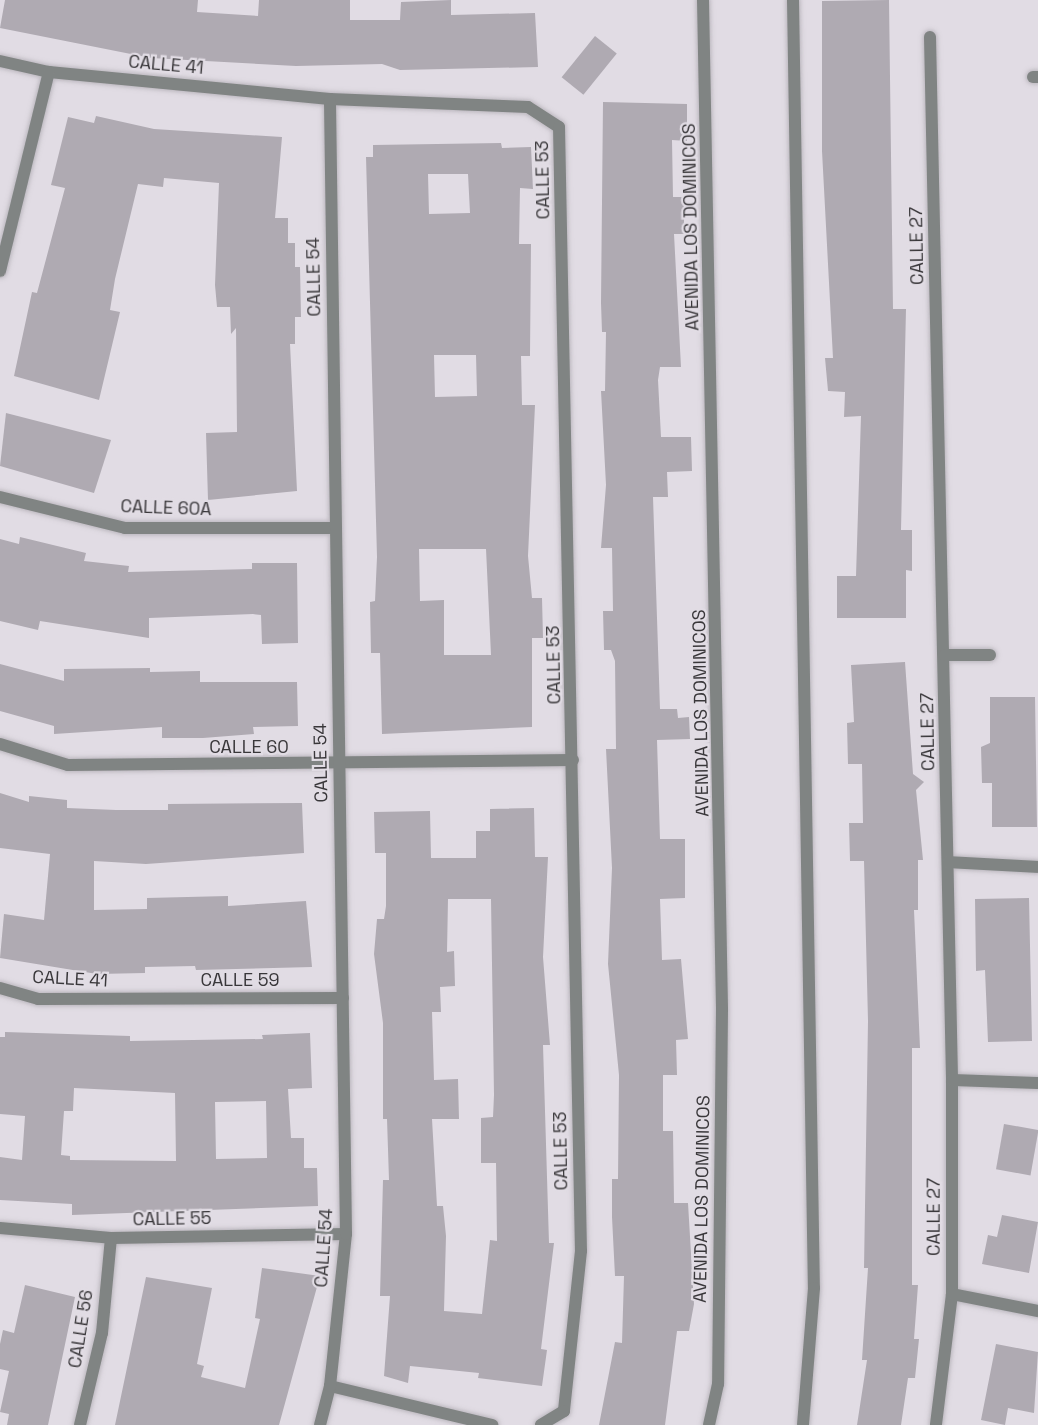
<!DOCTYPE html>
<html>
<head>
<meta charset="utf-8">
<style>
	body { margin:0 }
	#map { position:relative; width:1038px; height:1425px; overflow:hidden; background:#e1dce4; font-family:"Space Grotesk",sans-serif }
	div>[style] { position:absolute }
	.building>* { inset:0; background:#afaab2; transform-origin:0 0 }
	.roads { filter:drop-shadow(0 0 2px #bcb8bf) drop-shadow(0 0 2px #bcb8bf) }
	.minor>* { height:12px; margin:-6px; padding:0 6px; transform-origin:6px; border-radius:6px; background:#808483 }
	span { translate:-50% -50%; white-space:nowrap; text-align:center; line-height:1.15; -webkit-text-stroke:4.5px #e1dce4; paint-order:stroke }
	.street-label { font-size:18px; color:#39373a }
</style>
</head>
<body>
<div id="map">
	<div class="building">
		<i style="clip-path:polygon(5px 0,198px 0,197px 12px,258px 16px,259px 0,350px 0,350px 20px,400px 20px,401px 2px,451px 0,451px 15px,535px 13px,538px 67px,400px 70px,382px 64px,296px 66px,151px 58px,0 28px)"></i>
		<i style="clip-path:polygon(889px 0,893px 309px,906px 309px,901px 530px,912px 530px,912px 571px,906px 570px,906px 618px,837px 618px,837px 576px,856px 576px,861px 416px,844px 417px,845px 392px,828px 391px,825px 358px,833px 358px,822px 151px,822px 1px)"></i>
		<i style="left:595px;top:36px;width:28px;height:53px;rotate:39deg"></i>
		<i style="clip-path:polygon(603px 102px,687px 104px,687px 141px,672px 140px,673px 197px,684px 197px,684px 234px,674px 234px,681px 367px,660px 367px,658px 380px,661px 437px,691px 437px,692px 471px,667px 472px,668px 497px,653px 497px,660px 709px,677px 709px,678px 718px,689px 717px,690px 739px,657px 740px,660px 839px,685px 839px,685px 898px,660px 899px,662px 960px,681px 959px,688px 1039px,676px 1040px,677px 1075px,663px 1075px,663px 1131px,673px 1131px,674px 1203px,688px 1203px,694px 1304px,689px 1331px,677px 1331px,665px 1425px,599px 1425px,615px 1342px,622px 1343px,624px 1276px,615px 1276px,612px 1217px,612px 1179px,618px 1179px,619px 1075px,608px 964px,612px 868px,606px 749px,616px 749px,615px 661px,611px 650px,604px 650px,603px 611px,613px 611px,612px 548px,601px 548px,606px 485px,601px 391px,605px 391px,606px 332px,602px 332px,601px 303px)"></i>
		<i style="clip-path:polygon(96px 116px,154px 129px,282px 137px,275px 218px,288px 218px,288px 243px,295px 243px,295px 267px,300px 267px,301px 317px,295px 317px,295px 344px,290px 344px,297px 491px,208px 500px,206px 433px,237px 432px,236px 328px,231px 334px,230px 307px,217px 307px,215px 285px,219px 183px,164px 178px,163px 187px,138px 184px,115px 279px,110px 310px,120px 312px,99px 400px,14px 376px,32px 292px,37px 293px,65px 188px,51px 185px,68px 117px,94px 123px)"></i>
		<i style="clip-path:polygon(evenodd,501px 143px,502px 148px,531px 147px,533px 189px,520px 188px,519px 244px,531px 244px,530px 356px,521px 356px,522px 405px,535px 405px,528px 556px,532px 598px,542px 598px,543px 638px,532px 638px,532px 727px,382px 734px,380px 653px,371px 653px,370px 602px,375px 601px,377px 557px,366px 157px,373px 157px,373px 145px,501px 143px,428px 174px,468px 174px,470px 213px,429px 214px,428px 174px,501px 143px,434px 355px,476px 355px,477px 396px,435px 397px,434px 355px,501px 143px,419px 549px,486px 549px,491px 655px,444px 655px,444px 600px,420px 601px,419px 549px)"></i>
		<i style="clip-path:polygon(6px 413px,111px 440px,94px 493px,0 466px)"></i>
		<i style="clip-path:polygon(20px 537px,86px 553px,84px 561px,129px 566px,128px 572px,252px 569px,252px 563px,297px 563px,298px 643px,262px 644px,261px 615px,253px 614px,149px 618px,149px 638px,40px 621px,38px 630px,0 621px,0 539px,19px 544px)"></i>
		<i style="clip-path:polygon(905px 662px,913px 774px,924px 782px,916px 790px,923px 860px,918px 860px,918px 910px,914px 910px,920px 1048px,912px 1048px,912px 1285px,918px 1285px,914px 1339px,919px 1339px,915px 1378px,908px 1378px,901px 1425px,857px 1425px,867px 1360px,862px 1360px,868px 1268px,864px 1268px,868px 1021px,864px 861px,850px 861px,849px 823px,863px 823px,862px 764px,848px 764px,847px 723px,854px 722px,851px 665px)"></i>
		<i style="clip-path:polygon(0 664px,64px 681px,64px 669px,150px 668px,150px 672px,200px 671px,200px 682px,297px 682px,298px 726px,253px 727px,254px 734px,203px 738px,162px 738px,162px 727px,54px 734px,54px 726px,0 711px)"></i>
		<i style="clip-path:polygon(990px 697px,1035px 697px,1037px 827px,992px 827px,992px 783px,982px 783px,981px 747px,990px 743px)"></i>
		<i style="clip-path:polygon(0 793px,29px 802px,29px 796px,67px 800px,67px 808px,116px 810px,168px 810px,168px 804px,302px 803px,304px 853px,146px 864px,94px 861px,94px 910px,147px 909px,147px 898px,228px 896px,228px 906px,306px 901px,312px 967px,196px 970px,195px 966px,145px 967px,145px 973px,97px 974px,0 958px,4px 914px,44px 920px,50px 854px,0 848px)"></i>
		<i style="clip-path:polygon(evenodd,534px 808px,535px 857px,548px 857px,543px 957px,550px 1045px,543px 1045px,549px 1243px,554px 1243px,541px 1349px,547px 1350px,542px 1386px,478px 1378px,479px 1373px,410px 1366px,408px 1383px,384px 1376px,390px 1296px,380px 1296px,383px 1180px,389px 1180px,387px 1119px,383px 1119px,383px 1023px,374px 954px,377px 919px,384px 919px,386px 906px,386px 853px,375px 853px,374px 812px,430px 811px,431px 858px,476px 858px,476px 831px,490px 831px,490px 809px,534px 808px,448px 899px,491px 899px,494px 1095px,493px 1117px,481px 1118px,481px 1163px,496px 1163px,497px 1241px,490px 1240px,482px 1314px,444px 1311px,446px 1236px,443px 1206px,437px 1206px,432px 1119px,459px 1119px,458px 1079px,434px 1080px,432px 1012px,441px 1012px,440px 987px,455px 986px,454px 951px,447px 952px,448px 899px)"></i>
		<i style="clip-path:polygon(1029px 898px,1032px 1041px,988px 1042px,985px 970px,976px 971px,975px 899px)"></i>
		<i style="clip-path:polygon(evenodd,5px 1032px,130px 1036px,130px 1041px,263px 1039px,262px 1035px,310px 1033px,312px 1088px,288px 1089px,291px 1138px,304px 1138px,304px 1168px,317px 1168px,318px 1206px,72px 1215px,72px 1204px,0 1200px,0 1157px,22px 1160px,25px 1116px,0 1114px,0 1037px,5px 1037px,5px 1032px,74px 1088px,175px 1093px,176px 1161px,70px 1160px,70px 1156px,61px 1155px,64px 1111px,73px 1111px,74px 1088px,5px 1032px,266px 1101px,267px 1158px,216px 1159px,215px 1102px,266px 1101px)"></i>
		<i style="left:1004px;top:1124px;width:35px;height:46px;rotate:10deg"></i>
		<i style="clip-path:polygon(1002px 1215px,1038px 1222px,1029px 1273px,982px 1264px,988px 1235px,997px 1237px)"></i>
		<i style="clip-path:polygon(262px 1268px,320px 1276px,279px 1425px,115px 1425px,146px 1277px,212px 1288px,197px 1364px,204px 1366px,201px 1377px,245px 1388px,260px 1319px,255px 1318px)"></i>
		<i style="clip-path:polygon(25px 1285px,75px 1297px,48px 1425px,7px 1425px,9px 1414px,0 1412px,9px 1371px,0 1369px,0 1344px,3px 1330px,14px 1333px)"></i>
		<i style="clip-path:polygon(996px 1344px,1038px 1352px,1034px 1413px,1008px 1408px,1005px 1425px,981px 1420px)"></i>
	</div>
	<div class="roads">
		<div class="minor">
			<i style="left:703px;top:0;width:1010px;rotate:88.92deg"></i>
			<i style="left:722px;top:1010px;width:374px;rotate:90.6deg"></i>
			<i style="left:718px;top:1384px;width:42px;rotate:102.4deg"></i>
			<i style="left:793px;top:0;width:1288px;rotate:89.07deg"></i>
			<i style="left:814px;top:1288px;width:137px;rotate:94.6deg"></i>
			<i style="left:930px;top:37px;width:1043px;rotate:88.79deg"></i>
			<i style="left:952px;top:1080px;width:214px;rotate:90deg"></i>
			<i style="left:952px;top:1294px;width:132px;rotate:97deg"></i>
			<i style="left:0;top:61px;width:50px;rotate:12.7deg"></i>
			<i style="left:49px;top:72px;width:282px;rotate:5.5deg"></i>
			<i style="left:330px;top:99px;width:198px;rotate:2.3deg"></i>
			<i style="left:528px;top:107px;width:37px;rotate:33deg"></i>
			<i style="left:559px;top:127px;width:1124px;rotate:88.88deg"></i>
			<i style="left:581px;top:1251px;width:161px;rotate:96.1deg"></i>
			<i style="left:564px;top:1411px;width:27px;rotate:149deg"></i>
			<i style="left:1033px;top:77px;width:5px"></i>
			<i style="left:0;top:271px;width:205px;rotate:-76.2deg"></i>
			<i style="left:0;top:497px;width:129px;rotate:13.9deg"></i>
			<i style="left:125px;top:528px;width:210px"></i>
			<i style="left:945px;top:655px;width:45px"></i>
			<i style="left:0;top:744px;width:71px;rotate:17.2deg"></i>
			<i style="left:68px;top:765px;width:505px;rotate:-0.57deg"></i>
			<i style="left:948px;top:862px;width:90px;rotate:3.2deg"></i>
			<i style="left:0;top:988px;width:40px;rotate:16deg"></i>
			<i style="left:38px;top:999px;width:305px;rotate:-0.2deg"></i>
			<i style="left:952px;top:1080px;width:86px;rotate:2deg"></i>
			<i style="left:0;top:1228px;width:111px;rotate:5.1deg"></i>
			<i style="left:111px;top:1238px;width:235px;rotate:-1deg"></i>
			<i style="left:952px;top:1294px;width:88px;rotate:11.2deg"></i>
			<i style="left:330px;top:1386px;width:167px;rotate:13.5deg"></i>
			<i style="left:80px;top:1425px;width:95px;rotate:-76.6deg"></i>
			<i style="left:102px;top:1333px;width:95px;rotate:-84.6deg"></i>
			<i style="left:320px;top:1425px;width:40px;rotate:-75.6deg"></i>
			<i style="left:330px;top:1386px;width:153px;rotate:-84deg"></i>
			<i style="left:346px;top:1234px;width:1135px;rotate:-90.81deg"></i>
		</div>
	</div>
	<div class="street-label">
		<span style="left:166px;top:65px;rotate:5deg">CALLE 41</span>
		<span style="left:543px;top:180px;rotate:-91deg">CALLE 53</span>
		<span style="left:691px;top:227px;rotate:-91deg">AVENIDA LOS DOMINICOS</span>
		<span style="left:917px;top:246px;rotate:-91deg">CALLE 27</span>
		<span style="left:314px;top:277px;rotate:-91deg">CALLE 54</span>
		<span style="left:166px;top:508px;rotate:2deg">CALLE 60A</span>
		<span style="left:554px;top:665px;rotate:-91deg">CALLE 53</span>
		<span style="left:701px;top:713px;rotate:-91deg">AVENIDA LOS DOMINICOS</span>
		<span style="left:928px;top:732px;rotate:-91deg">CALLE 27</span>
		<span style="left:249px;top:747px">CALLE 60</span>
		<span style="left:321px;top:763px;rotate:-91deg">CALLE 54</span>
		<span style="left:70px;top:979px;rotate:3deg">CALLE 41</span>
		<span style="left:240px;top:980px">CALLE 59</span>
		<span style="left:561px;top:1151px;rotate:-91deg">CALLE 53</span>
		<span style="left:702px;top:1199px;rotate:-89deg">AVENIDA LOS DOMINICOS</span>
		<span style="left:934px;top:1217px;rotate:-90deg">CALLE 27</span>
		<span style="left:172px;top:1219px;rotate:-1deg">CALLE 55</span>
		<span style="left:324px;top:1248px;rotate:-86deg">CALLE 54</span>
		<span style="left:81px;top:1329px;rotate:-81deg">CALLE 56</span>
	</div>
</div>
</body>
</html>
